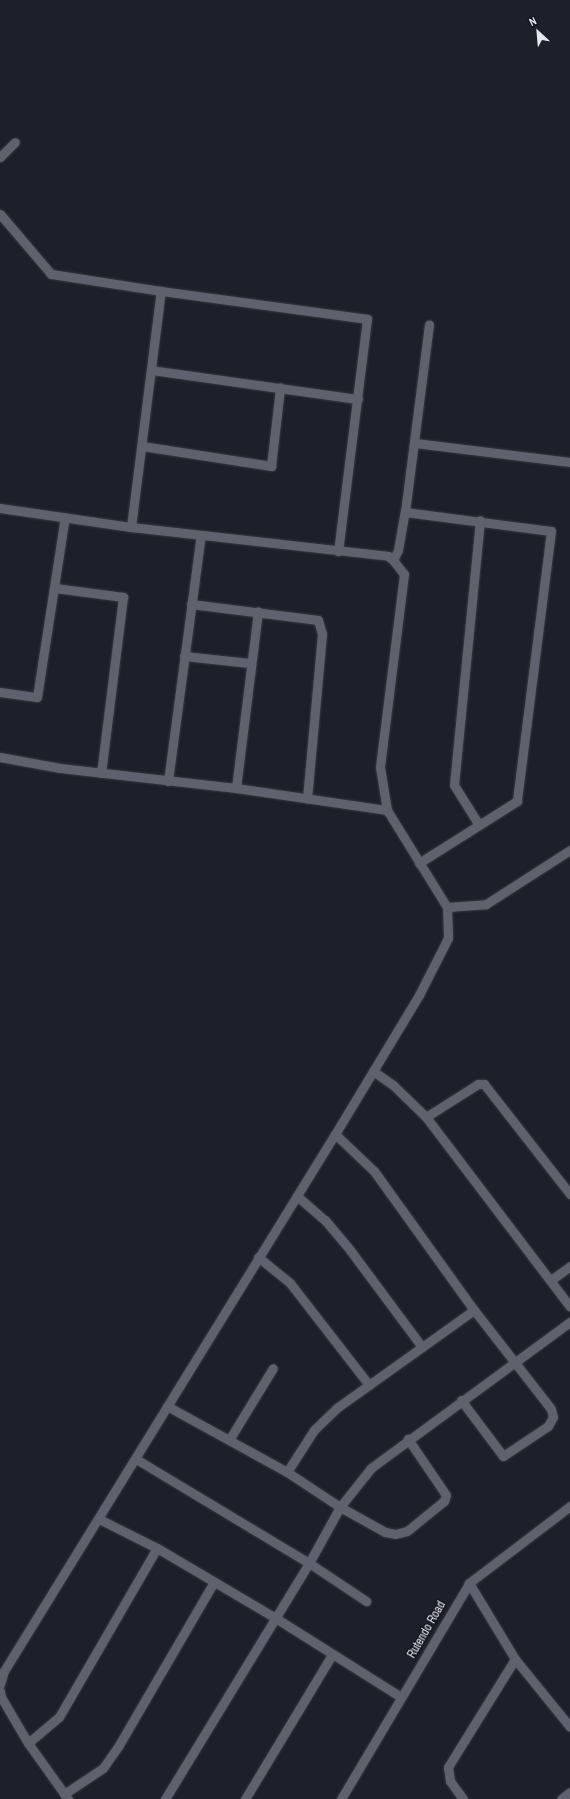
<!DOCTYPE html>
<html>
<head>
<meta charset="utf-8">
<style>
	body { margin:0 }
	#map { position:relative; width:570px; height:1799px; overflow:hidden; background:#1d1f2a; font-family:"Archivo Narrow",sans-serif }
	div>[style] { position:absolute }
	.roads { filter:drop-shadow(0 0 1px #383942) drop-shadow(0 0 1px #383942) }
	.minor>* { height:9px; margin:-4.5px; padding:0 4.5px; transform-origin:4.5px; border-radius:4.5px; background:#5f616e }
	span { translate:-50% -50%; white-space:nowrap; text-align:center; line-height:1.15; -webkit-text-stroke:3px #141520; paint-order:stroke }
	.street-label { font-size:12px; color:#e5e7ee }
	.north { position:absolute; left:518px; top:12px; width:40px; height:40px; -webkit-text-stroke:3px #141520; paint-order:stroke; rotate:334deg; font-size:11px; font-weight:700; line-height:16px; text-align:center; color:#e5e7ee }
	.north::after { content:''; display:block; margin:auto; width:14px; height:18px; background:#e5e7ee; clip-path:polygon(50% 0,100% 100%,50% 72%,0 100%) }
</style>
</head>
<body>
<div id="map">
	<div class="roads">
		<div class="minor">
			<i style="left:0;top:157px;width:21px;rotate:-45deg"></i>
			<i style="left:0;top:214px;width:79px;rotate:49.6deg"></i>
			<i style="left:51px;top:274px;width:111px;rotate:8.8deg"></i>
			<i style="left:151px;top:370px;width:209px;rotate:8deg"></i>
			<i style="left:415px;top:443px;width:156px;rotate:7deg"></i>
			<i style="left:142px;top:446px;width:131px;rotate:8.8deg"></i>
			<i style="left:271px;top:466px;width:79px;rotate:-83.4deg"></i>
			<i style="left:0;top:508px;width:132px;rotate:8.3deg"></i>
			<i style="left:131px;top:527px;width:259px;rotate:6.4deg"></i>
			<i style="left:388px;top:556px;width:6px;rotate:39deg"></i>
			<i style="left:393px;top:560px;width:18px;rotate:52deg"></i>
			<i style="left:404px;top:574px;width:194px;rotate:97.1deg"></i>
			<i style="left:380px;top:767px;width:44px;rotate:80.8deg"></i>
			<i style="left:387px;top:810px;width:114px;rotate:58.3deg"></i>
			<i style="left:447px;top:907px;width:31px;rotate:88deg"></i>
			<i style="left:448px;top:938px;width:64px;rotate:117deg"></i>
			<i style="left:419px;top:995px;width:162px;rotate:121.1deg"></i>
			<i style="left:335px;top:1134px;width:631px;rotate:121.65deg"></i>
			<i style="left:4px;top:1671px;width:14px;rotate:107deg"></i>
			<i style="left:405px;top:512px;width:147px;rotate:7.4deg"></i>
			<i style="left:551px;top:531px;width:272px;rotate:97.2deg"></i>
			<i style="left:517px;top:801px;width:116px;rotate:147.7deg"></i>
			<i style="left:131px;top:527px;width:238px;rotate:-82.8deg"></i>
			<i style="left:161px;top:291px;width:208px;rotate:7.7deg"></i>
			<i style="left:367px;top:319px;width:234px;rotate:97.1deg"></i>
			<i style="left:393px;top:560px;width:11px;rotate:-63deg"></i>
			<i style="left:398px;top:550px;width:39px;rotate:-80deg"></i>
			<i style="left:405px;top:512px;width:189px;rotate:-82.7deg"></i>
			<i style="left:55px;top:588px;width:69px;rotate:7.5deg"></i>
			<i style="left:123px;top:597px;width:177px;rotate:97.1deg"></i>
			<i style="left:191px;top:604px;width:128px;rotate:7.2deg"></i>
			<i style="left:318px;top:620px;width:15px;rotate:74deg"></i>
			<i style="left:322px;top:634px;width:165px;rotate:95.2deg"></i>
			<i style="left:184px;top:656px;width:66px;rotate:6.1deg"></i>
			<i style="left:0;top:692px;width:37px;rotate:8deg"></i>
			<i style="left:37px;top:697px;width:182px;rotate:-81.2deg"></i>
			<i style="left:0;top:757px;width:61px;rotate:10.4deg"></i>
			<i style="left:60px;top:768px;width:177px;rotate:6.5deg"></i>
			<i style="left:236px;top:788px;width:153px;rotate:8.3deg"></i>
			<i style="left:168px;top:781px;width:248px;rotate:-82.4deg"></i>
			<i style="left:236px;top:788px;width:178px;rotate:-82.9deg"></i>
			<i style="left:479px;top:825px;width:47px;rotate:-122deg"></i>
			<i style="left:454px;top:785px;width:266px;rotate:-84.4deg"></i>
			<i style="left:447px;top:907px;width:39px;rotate:-4deg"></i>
			<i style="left:486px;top:904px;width:100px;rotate:-32.7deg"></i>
			<i style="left:373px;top:1071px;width:24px;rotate:35deg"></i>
			<i style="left:393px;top:1085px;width:46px;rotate:44.1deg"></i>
			<i style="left:426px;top:1117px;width:238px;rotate:52.8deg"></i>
			<i style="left:426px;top:1117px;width:62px;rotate:-32.4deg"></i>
			<i style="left:478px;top:1084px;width:6px"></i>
			<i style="left:484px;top:1084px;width:140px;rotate:52deg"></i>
			<i style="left:335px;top:1134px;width:54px;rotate:43.5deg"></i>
			<i style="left:374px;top:1171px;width:171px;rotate:54.3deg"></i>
			<i style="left:474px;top:1310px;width:125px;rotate:52.1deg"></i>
			<i style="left:551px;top:1409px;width:8px;rotate:76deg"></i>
			<i style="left:553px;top:1417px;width:10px;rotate:119deg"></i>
			<i style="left:548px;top:1426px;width:54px;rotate:146.3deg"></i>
			<i style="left:503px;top:1456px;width:70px;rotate:-126.9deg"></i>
			<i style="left:297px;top:1196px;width:37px;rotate:41deg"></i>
			<i style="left:325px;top:1220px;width:39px;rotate:50deg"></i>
			<i style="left:350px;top:1250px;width:121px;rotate:53.4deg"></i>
			<i style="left:258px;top:1257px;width:41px;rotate:39.1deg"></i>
			<i style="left:290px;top:1283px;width:129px;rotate:52.2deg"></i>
			<i style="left:551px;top:1280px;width:24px;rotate:-36deg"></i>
			<i style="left:167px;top:1406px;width:137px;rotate:28.8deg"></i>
			<i style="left:287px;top:1472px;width:64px;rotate:33.4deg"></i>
			<i style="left:340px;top:1507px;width:51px;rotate:29.1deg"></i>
			<i style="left:385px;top:1532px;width:10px;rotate:11deg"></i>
			<i style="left:395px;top:1534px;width:12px;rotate:-14deg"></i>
			<i style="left:407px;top:1531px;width:48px;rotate:-39deg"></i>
			<i style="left:444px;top:1501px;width:6px;rotate:-72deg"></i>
			<i style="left:446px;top:1495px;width:68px;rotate:-124.2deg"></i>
			<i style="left:229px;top:1440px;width:84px;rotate:-58.6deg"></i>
			<i style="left:136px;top:1459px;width:202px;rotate:31deg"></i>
			<i style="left:309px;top:1563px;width:69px;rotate:33.7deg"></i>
			<i style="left:287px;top:1472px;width:50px;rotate:-57.3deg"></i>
			<i style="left:314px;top:1430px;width:33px;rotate:-44deg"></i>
			<i style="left:338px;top:1407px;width:167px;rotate:-35.5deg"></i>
			<i style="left:99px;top:1519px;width:65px;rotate:26.6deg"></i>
			<i style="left:157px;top:1548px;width:136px;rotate:30.5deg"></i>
			<i style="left:274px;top:1617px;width:150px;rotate:32.2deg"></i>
			<i style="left:469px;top:1583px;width:89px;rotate:58.8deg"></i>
			<i style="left:0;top:1691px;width:6px;rotate:81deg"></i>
			<i style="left:1px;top:1697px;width:53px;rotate:59.6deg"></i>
			<i style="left:28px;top:1743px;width:69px;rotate:54.5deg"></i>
			<i style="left:28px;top:1743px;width:40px;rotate:-40deg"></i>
			<i style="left:59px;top:1717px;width:195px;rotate:-59.9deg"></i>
			<i style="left:64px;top:1794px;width:47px;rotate:-33.7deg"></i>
			<i style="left:103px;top:1768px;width:28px;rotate:-55deg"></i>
			<i style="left:119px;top:1745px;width:189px;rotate:-59.8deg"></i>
			<i style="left:165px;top:1799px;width:276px;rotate:-58.6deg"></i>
			<i style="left:309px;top:1563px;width:64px;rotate:-61deg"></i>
			<i style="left:340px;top:1507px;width:50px;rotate:-51.5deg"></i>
			<i style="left:371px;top:1468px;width:247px;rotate:-36.3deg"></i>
			<i style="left:245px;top:1799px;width:168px;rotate:-58.9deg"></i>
			<i style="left:341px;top:1799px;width:251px;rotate:-59.3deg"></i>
			<i style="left:469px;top:1583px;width:127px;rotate:-37.3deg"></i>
			<i style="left:463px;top:1799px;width:22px;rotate:-126deg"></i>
			<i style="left:450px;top:1781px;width:14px;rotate:-98deg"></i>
			<i style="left:448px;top:1767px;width:127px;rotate:-58.2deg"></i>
			<i style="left:515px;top:1659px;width:87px;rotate:51deg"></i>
			<i style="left:561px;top:1799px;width:11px;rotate:-38deg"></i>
		</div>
	</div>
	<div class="street-label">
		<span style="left:427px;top:1630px;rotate:-60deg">Rutendo Road</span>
	</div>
	<div class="north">N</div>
</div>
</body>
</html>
